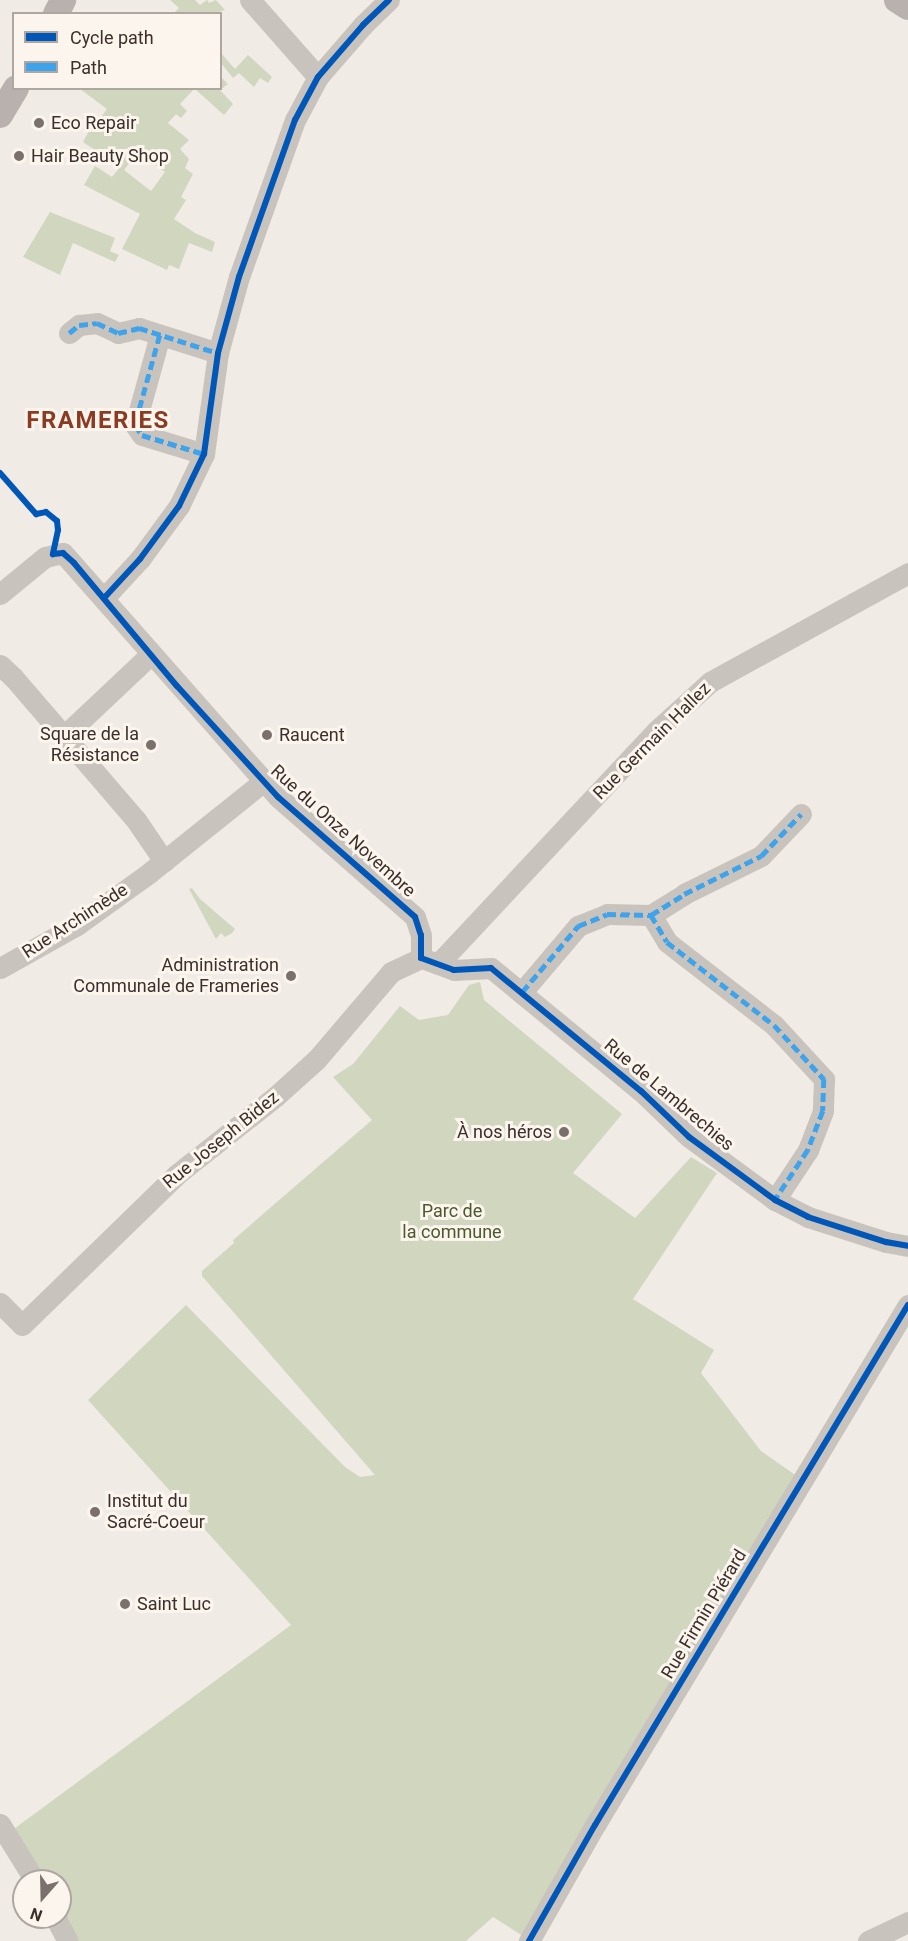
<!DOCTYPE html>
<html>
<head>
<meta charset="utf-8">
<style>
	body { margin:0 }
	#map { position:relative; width:908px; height:1941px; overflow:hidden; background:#f0ebe5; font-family:Roboto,sans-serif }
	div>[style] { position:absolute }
	.green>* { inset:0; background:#d1d6bf }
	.minor>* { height:21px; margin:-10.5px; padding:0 10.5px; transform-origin:10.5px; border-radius:10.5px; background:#c9c3be }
	.major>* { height:26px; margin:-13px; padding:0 13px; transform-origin:13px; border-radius:13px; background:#b8b1ad }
	.quiet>* { height:4.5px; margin-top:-2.25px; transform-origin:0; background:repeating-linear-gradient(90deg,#3fa3eb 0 9px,transparent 0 13.5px) }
	.cycleway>* { height:6px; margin:-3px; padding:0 3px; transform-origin:3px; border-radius:3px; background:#0057b8 }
	.dots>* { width:16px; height:16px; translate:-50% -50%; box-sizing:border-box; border:3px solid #fbf5ee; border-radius:50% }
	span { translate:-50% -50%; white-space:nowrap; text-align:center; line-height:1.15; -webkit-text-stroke:6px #fbf5ee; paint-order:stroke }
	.poi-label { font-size:18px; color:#3b302b }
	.left { translate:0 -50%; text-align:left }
	.right { translate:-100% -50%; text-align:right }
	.street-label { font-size:18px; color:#3b302b }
	.park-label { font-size:18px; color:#4a5a2e }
	.district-label { font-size:24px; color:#8c3b22; font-weight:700; letter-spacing:1.5px }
	.legend { position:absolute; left:12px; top:12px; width:210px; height:78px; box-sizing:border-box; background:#fbf5ee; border:2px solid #aea6a0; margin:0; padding:8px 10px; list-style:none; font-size:18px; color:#3b302b }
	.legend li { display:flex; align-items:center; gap:12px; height:30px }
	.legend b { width:30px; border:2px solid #aea6a0 }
	.north { position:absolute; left:12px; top:1869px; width:60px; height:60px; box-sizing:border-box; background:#fbf5ee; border:2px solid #aea6a0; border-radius:50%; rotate:200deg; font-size:16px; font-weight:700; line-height:24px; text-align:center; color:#3b302b }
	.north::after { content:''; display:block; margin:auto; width:21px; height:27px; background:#7a716c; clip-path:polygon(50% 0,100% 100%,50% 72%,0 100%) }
</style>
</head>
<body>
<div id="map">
	<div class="green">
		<i style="clip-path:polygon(170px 0,195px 0,200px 5px,207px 0,209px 3px,216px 0,225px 10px,215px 13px,174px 13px,179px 8px)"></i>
		<i style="clip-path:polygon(221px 53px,235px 69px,248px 55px,272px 77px,268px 83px,260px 78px,254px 87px,239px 73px,233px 78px,221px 63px)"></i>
		<i style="clip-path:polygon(221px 77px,228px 84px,220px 90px,233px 104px,224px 115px,195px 89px,220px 88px)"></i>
		<i style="clip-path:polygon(evenodd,151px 88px,194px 89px,180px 104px,187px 111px,181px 118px,176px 114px,168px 123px,189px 140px,180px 149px,189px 159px,185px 168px,193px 174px,181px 197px,186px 200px,174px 219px,195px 233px,215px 242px,212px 252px,189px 243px,179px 269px,169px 265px,167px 270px,122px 249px,140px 214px,84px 185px,95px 166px,112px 177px,120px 167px,83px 142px,96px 118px,99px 120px,107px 109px,80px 89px,151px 88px,138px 152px,165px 172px,151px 191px,124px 170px,138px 152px)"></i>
		<i style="clip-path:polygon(50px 212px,115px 238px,110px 251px,119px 255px,115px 262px,73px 243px,60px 275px,23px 257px)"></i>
		<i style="clip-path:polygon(192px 888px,200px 899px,235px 929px,232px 933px,225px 937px,221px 933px,216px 939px,189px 889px)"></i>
		<i style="clip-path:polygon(480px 982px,484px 1000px,622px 1114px,573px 1173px,635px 1218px,691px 1157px,717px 1173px,633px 1299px,714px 1350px,701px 1373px,761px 1451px,801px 1479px,529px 1940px,493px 1917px,466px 1941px,68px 1941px,60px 1917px,60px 1881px,33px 1881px,7px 1834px,291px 1625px,88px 1400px,186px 1305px,345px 1467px,360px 1477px,375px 1475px,202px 1276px,202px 1271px,234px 1243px,233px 1240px,372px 1120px,333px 1077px,353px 1064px,400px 1006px,419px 1020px,448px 1015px,469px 985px)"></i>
	</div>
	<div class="minor">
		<i style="left:250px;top:0;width:103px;rotate:48.6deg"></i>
		<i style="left:69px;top:333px;width:13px;rotate:-39deg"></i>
		<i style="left:79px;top:325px;width:18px;rotate:-6deg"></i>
		<i style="left:97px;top:323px;width:23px;rotate:25deg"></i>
		<i style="left:118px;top:333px;width:22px;rotate:-13deg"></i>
		<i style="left:139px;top:328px;width:83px;rotate:17.6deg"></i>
		<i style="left:160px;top:335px;width:93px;rotate:105.5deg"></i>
		<i style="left:135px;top:425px;width:12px;rotate:55deg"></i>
		<i style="left:142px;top:435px;width:65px;rotate:17deg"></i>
		<i style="left:0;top:594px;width:58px;rotate:-39.4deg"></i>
		<i style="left:45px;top:557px;width:18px;rotate:-13deg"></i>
		<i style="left:63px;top:553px;width:325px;rotate:48.6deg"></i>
		<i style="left:278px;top:797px;width:182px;rotate:41.2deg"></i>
		<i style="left:415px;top:917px;width:19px;rotate:72deg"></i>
		<i style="left:421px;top:935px;width:23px;rotate:90deg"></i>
		<i style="left:105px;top:597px;width:52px;rotate:-47.4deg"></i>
		<i style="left:140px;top:559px;width:66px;rotate:-53.7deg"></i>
		<i style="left:179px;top:506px;width:58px;rotate:-64.3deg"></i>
		<i style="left:204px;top:454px;width:102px;rotate:-82.1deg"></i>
		<i style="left:218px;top:353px;width:79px;rotate:-74.6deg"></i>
		<i style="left:239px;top:277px;width:167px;rotate:-70.4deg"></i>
		<i style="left:295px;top:120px;width:49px;rotate:-61.9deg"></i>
		<i style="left:318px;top:77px;width:69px;rotate:-49.1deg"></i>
		<i style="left:363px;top:25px;width:36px;rotate:-44deg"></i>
		<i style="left:0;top:665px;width:18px;rotate:43deg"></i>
		<i style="left:13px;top:677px;width:189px;rotate:49.3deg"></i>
		<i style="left:136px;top:820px;width:50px;rotate:55.7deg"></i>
		<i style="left:63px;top:737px;width:121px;rotate:-43.3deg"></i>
		<i style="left:651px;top:915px;width:39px;rotate:-32deg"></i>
		<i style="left:684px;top:894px;width:86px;rotate:-26.3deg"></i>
		<i style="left:761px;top:856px;width:58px;rotate:-46.4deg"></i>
		<i style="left:427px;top:960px;width:29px;rotate:20deg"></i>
		<i style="left:454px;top:970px;width:37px;rotate:-3deg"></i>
		<i style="left:491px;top:968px;width:194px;rotate:39.4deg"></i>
		<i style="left:641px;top:1091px;width:66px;rotate:43.8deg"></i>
		<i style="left:689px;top:1137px;width:107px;rotate:36.2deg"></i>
		<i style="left:775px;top:1200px;width:37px;rotate:27deg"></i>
		<i style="left:808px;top:1217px;width:82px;rotate:17.8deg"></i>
		<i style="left:886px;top:1242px;width:22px;rotate:10deg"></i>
		<i style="left:438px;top:964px;width:319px;rotate:-46.9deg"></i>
		<i style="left:656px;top:731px;width:73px;rotate:-42.2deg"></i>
		<i style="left:710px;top:682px;width:226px;rotate:-28.8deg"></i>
		<i style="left:0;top:968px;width:88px;rotate:-29.2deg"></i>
		<i style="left:77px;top:925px;width:89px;rotate:-35.8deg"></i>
		<i style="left:149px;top:873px;width:147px;rotate:-38.7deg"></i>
		<i style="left:522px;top:992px;width:87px;rotate:-49.7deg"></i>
		<i style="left:578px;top:926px;width:31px;rotate:-22deg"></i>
		<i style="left:607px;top:914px;width:44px;rotate:1.3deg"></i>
		<i style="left:651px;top:915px;width:31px;rotate:59deg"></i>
		<i style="left:667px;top:942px;width:135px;rotate:37.8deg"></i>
		<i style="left:774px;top:1025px;width:74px;rotate:47.2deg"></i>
		<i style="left:824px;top:1079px;width:32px;rotate:92deg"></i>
		<i style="left:823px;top:1111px;width:42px;rotate:111deg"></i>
		<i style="left:808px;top:1150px;width:60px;rotate:123.4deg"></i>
		<i style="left:0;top:1303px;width:31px;rotate:45deg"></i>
		<i style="left:22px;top:1325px;width:215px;rotate:-44.2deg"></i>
		<i style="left:176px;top:1175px;width:127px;rotate:-38.3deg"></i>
		<i style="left:276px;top:1096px;width:55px;rotate:-42.1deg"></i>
		<i style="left:317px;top:1059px;width:114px;rotate:-49.6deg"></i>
		<i style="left:391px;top:972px;width:33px;rotate:-25deg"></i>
		<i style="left:0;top:1824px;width:67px;rotate:58.4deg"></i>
		<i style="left:55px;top:1917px;width:27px;rotate:62deg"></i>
		<i style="left:529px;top:1941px;width:133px;rotate:-60.4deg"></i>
		<i style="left:595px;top:1825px;width:607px;rotate:-58.96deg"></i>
		<i style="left:868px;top:1941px;width:44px;rotate:-25.4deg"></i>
	</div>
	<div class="major">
		<i style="left:897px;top:0;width:13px;rotate:32deg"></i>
		<i style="left:56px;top:14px;width:16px;rotate:-63deg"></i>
		<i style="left:0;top:115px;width:31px;rotate:-59deg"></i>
	</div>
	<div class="quiet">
		<i style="left:69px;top:333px;width:13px;rotate:-39deg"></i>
		<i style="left:79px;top:325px;width:18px;rotate:-6deg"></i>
		<i style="left:97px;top:323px;width:23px;rotate:25deg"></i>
		<i style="left:118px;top:333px;width:22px;rotate:-13deg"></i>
		<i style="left:139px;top:328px;width:83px;rotate:17.6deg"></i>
		<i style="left:160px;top:335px;width:93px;rotate:105.5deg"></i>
		<i style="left:135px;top:425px;width:12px;rotate:55deg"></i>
		<i style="left:142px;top:435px;width:65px;rotate:17deg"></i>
		<i style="left:651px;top:915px;width:39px;rotate:-32deg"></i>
		<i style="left:684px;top:894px;width:86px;rotate:-26.3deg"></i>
		<i style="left:761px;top:856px;width:58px;rotate:-46.4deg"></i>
		<i style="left:522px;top:992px;width:87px;rotate:-49.7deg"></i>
		<i style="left:578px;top:926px;width:31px;rotate:-22deg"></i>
		<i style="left:607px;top:914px;width:44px;rotate:1.3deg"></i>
		<i style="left:651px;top:915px;width:31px;rotate:59deg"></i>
		<i style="left:667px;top:942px;width:135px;rotate:37.8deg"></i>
		<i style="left:774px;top:1025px;width:74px;rotate:47.2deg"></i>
		<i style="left:824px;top:1079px;width:32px;rotate:92deg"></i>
		<i style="left:823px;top:1111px;width:42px;rotate:111deg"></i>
		<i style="left:808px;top:1150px;width:60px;rotate:123.4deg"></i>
	</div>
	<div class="cycleway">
		<i style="left:0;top:473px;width:55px;rotate:48.7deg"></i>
		<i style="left:36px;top:514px;width:10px;rotate:-11deg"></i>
		<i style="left:46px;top:512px;width:14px;rotate:39deg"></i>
		<i style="left:57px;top:521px;width:9px;rotate:84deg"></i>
		<i style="left:58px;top:530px;width:25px;rotate:102deg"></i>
		<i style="left:53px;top:554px;width:10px;rotate:-6deg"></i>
		<i style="left:63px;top:553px;width:15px;rotate:42deg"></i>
		<i style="left:74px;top:563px;width:160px;rotate:50.1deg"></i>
		<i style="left:177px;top:686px;width:150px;rotate:47.7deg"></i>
		<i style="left:278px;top:797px;width:182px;rotate:41.2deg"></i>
		<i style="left:415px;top:917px;width:19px;rotate:72deg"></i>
		<i style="left:421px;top:935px;width:23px;rotate:90deg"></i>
		<i style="left:421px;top:958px;width:35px;rotate:20deg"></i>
		<i style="left:454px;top:970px;width:37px;rotate:-3deg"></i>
		<i style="left:491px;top:968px;width:194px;rotate:39.4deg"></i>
		<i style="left:641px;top:1091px;width:66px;rotate:43.8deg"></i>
		<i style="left:689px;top:1137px;width:107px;rotate:36.2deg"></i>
		<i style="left:775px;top:1200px;width:37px;rotate:27deg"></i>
		<i style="left:808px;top:1217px;width:82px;rotate:17.8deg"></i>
		<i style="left:886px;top:1242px;width:22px;rotate:10deg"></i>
		<i style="left:105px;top:597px;width:52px;rotate:-47.4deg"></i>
		<i style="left:140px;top:559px;width:66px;rotate:-53.7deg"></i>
		<i style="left:179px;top:506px;width:58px;rotate:-64.3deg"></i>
		<i style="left:204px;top:454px;width:102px;rotate:-82.1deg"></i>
		<i style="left:218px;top:353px;width:79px;rotate:-74.6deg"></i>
		<i style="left:239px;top:277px;width:167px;rotate:-70.4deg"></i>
		<i style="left:295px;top:120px;width:49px;rotate:-61.9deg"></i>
		<i style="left:318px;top:77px;width:69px;rotate:-49.1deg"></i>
		<i style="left:363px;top:25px;width:36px;rotate:-44deg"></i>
		<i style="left:529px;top:1941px;width:133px;rotate:-60.4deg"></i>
		<i style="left:595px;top:1825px;width:607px;rotate:-58.96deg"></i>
	</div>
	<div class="dots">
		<i style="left:39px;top:123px;background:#7a716c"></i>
		<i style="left:19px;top:156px;background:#7a716c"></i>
		<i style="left:267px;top:735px;background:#7a716c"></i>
		<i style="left:151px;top:745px;background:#7a716c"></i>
		<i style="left:291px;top:976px;background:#7a716c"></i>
		<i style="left:564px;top:1132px;background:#7a716c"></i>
		<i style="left:95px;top:1512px;background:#7a716c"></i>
		<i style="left:125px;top:1604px;background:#7a716c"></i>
	</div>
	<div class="poi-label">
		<span class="left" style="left:51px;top:123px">Eco Repair</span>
		<span class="left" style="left:31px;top:156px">Hair Beauty Shop</span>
		<span class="right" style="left:139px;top:745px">Square de la<br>Résistance</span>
		<span class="left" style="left:279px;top:735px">Raucent</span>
		<span class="right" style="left:279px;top:976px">Administration<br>Communale de Frameries</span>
		<span class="right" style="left:552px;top:1132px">À nos héros</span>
		<span class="left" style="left:107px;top:1512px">Institut du<br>Sacré-Coeur</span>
		<span class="left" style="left:137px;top:1604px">Saint Luc</span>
	</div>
	<div class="street-label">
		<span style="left:652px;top:741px;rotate:-45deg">Rue Germain Hallez</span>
		<span style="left:343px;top:831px;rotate:42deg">Rue du Onze Novembre</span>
		<span style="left:75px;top:921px;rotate:-33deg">Rue Archimède</span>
		<span style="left:669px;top:1095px;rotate:40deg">Rue de Lambrechies</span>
		<span style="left:221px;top:1140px;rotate:-39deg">Rue Joseph Bidez</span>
		<span style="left:704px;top:1614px;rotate:-59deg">Rue Firmin Piérard</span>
	</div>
	<div class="park-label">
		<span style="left:452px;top:1222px">Parc de<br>la commune</span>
	</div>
	<div class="district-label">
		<span style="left:98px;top:421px">FRAMERIES</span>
	</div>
	<ul class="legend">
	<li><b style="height:8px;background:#0057b8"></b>Cycle path</li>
	<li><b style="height:8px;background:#3fa3eb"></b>Path</li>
	</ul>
	<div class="north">N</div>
</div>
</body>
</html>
